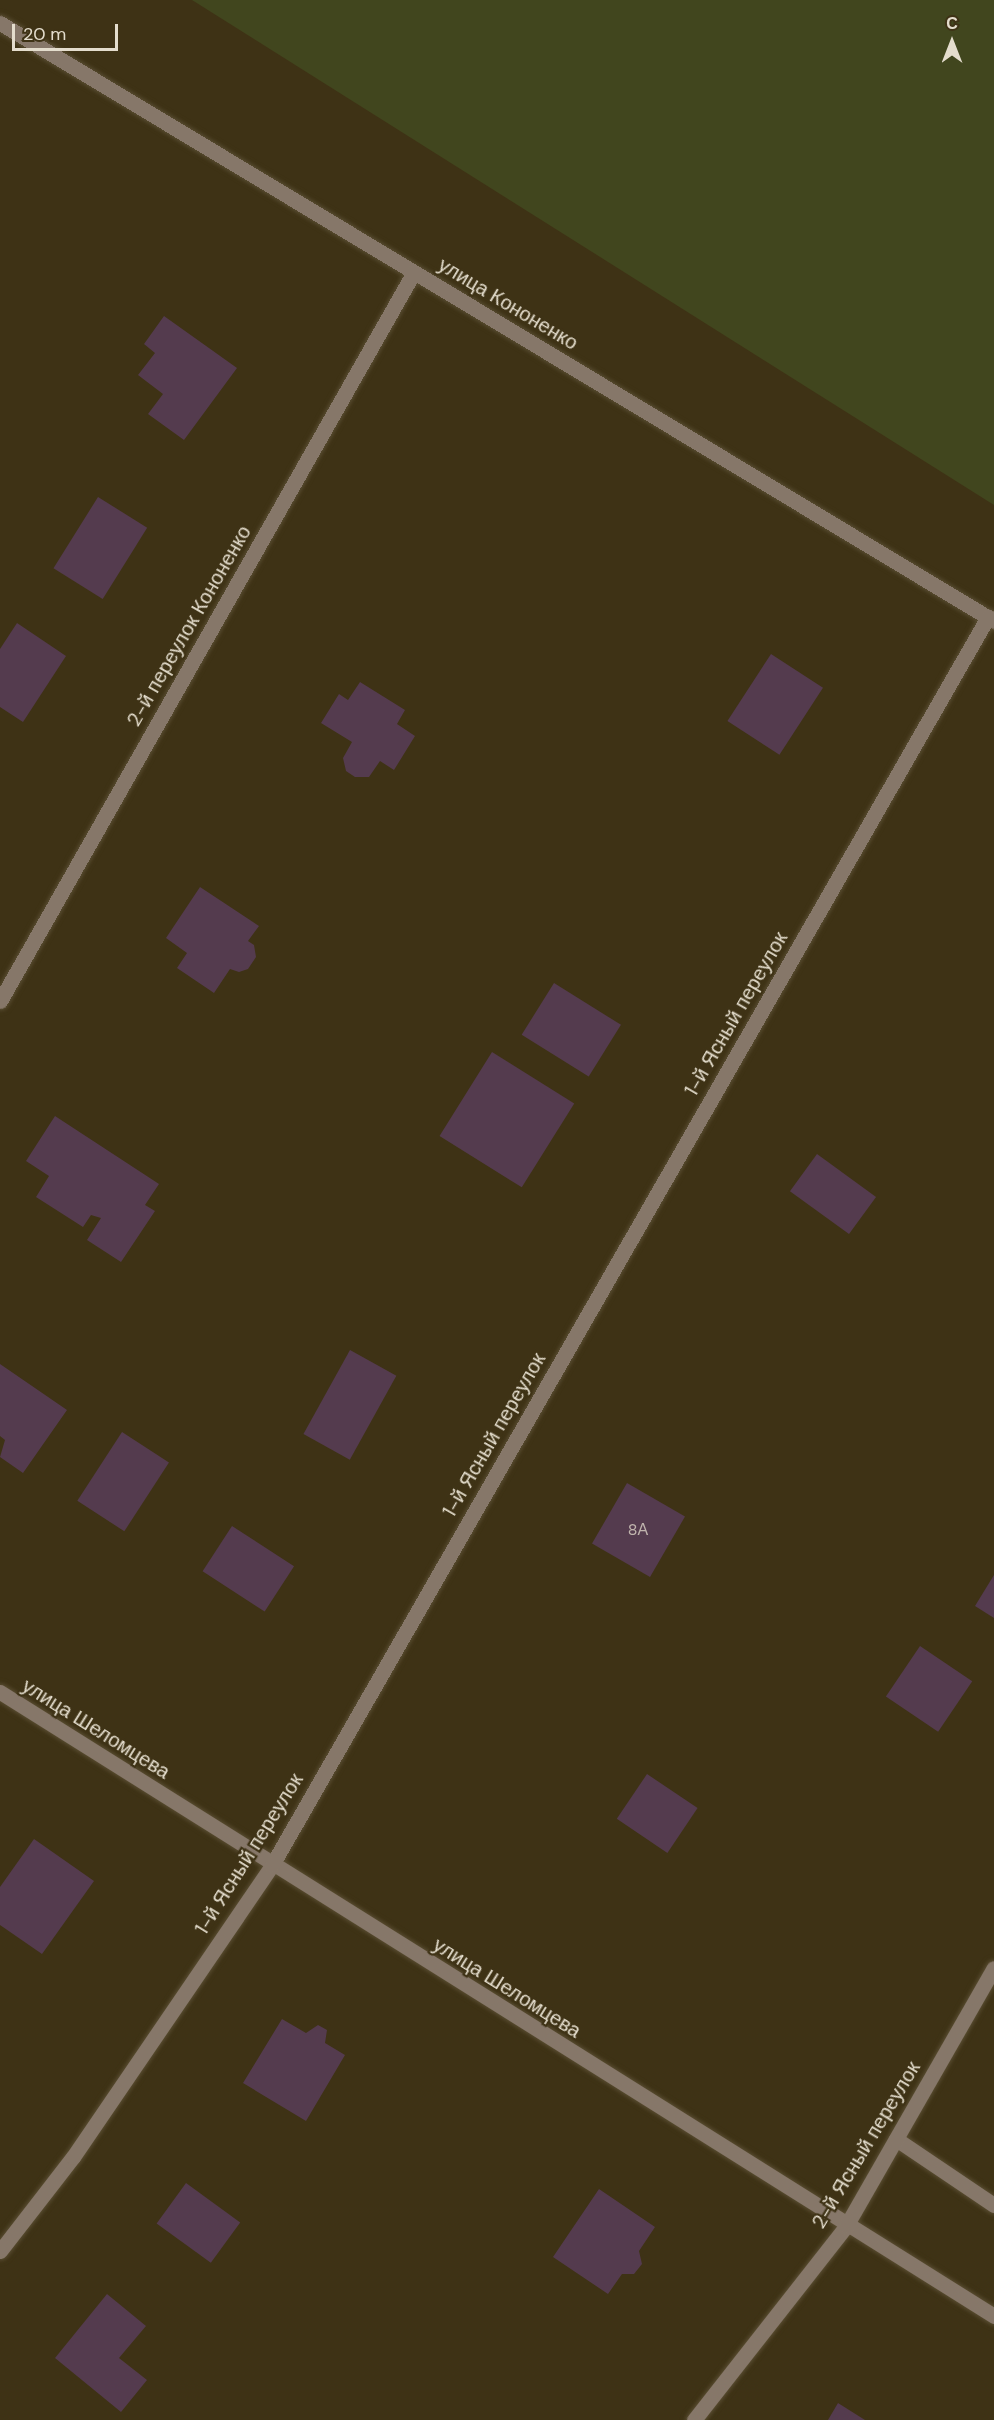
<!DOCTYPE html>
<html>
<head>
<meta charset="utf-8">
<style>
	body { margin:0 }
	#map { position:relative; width:994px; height:2420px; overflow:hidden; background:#3e3215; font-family:"DM Sans",sans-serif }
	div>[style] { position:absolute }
	.green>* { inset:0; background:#41461e }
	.building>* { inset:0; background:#543b4e; transform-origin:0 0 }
	.roads { filter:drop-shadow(0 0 2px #594d32) drop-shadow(0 0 2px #594d32) }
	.minor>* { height:15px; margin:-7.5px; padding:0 7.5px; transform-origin:7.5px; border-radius:7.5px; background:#867769 }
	span { translate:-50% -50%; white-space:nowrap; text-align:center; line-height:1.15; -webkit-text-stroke:4.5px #3e3215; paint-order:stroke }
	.number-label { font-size:16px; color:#c0b4ad }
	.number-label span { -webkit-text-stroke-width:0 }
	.street-label { font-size:20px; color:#e4ddcd }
	.north { position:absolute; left:922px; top:12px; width:60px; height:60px; -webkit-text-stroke:4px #3e3215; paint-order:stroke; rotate:0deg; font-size:16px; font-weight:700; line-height:24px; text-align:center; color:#e4ddcd }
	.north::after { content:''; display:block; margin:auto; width:21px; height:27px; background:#e4ddcd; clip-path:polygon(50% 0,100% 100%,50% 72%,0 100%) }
	.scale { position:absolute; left:12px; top:24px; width:106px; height:27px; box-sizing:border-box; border:3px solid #e4ddcd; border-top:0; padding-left:8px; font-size:18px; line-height:21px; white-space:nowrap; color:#e4ddcd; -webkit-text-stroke:4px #3e3215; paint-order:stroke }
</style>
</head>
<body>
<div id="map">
	<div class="green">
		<i style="clip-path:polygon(192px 0,994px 0,994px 505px)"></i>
	</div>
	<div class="building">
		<i style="clip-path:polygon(164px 316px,237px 368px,184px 440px,148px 414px,163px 394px,138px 375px,155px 353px,144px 344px)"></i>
		<i style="left:98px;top:497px;width:58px;height:84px;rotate:32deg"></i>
		<i style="clip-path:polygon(17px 623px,66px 656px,23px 722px,0 707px,0 649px)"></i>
		<i style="left:771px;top:654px;width:62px;height:80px;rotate:33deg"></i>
		<i style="clip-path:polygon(360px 682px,405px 710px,397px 724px,415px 736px,394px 770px,380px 761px,369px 777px,355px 777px,346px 771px,343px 758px,352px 742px,321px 723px,339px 694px,348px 700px)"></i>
		<i style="clip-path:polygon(200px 887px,259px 926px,248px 941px,254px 945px,256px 957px,248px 969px,239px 972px,230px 969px,214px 993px,177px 968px,187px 953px,166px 938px)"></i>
		<i style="left:554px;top:983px;width:79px;height:61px;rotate:32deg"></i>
		<i style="left:492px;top:1052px;width:97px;height:99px;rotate:32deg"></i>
		<i style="clip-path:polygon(55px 1116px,159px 1184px,145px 1205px,155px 1211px,121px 1262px,87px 1240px,101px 1218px,91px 1215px,83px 1227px,36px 1197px,49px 1176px,26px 1161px)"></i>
		<i style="left:817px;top:1154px;width:73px;height:46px;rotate:36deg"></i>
		<i style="left:350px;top:1350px;width:53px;height:96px;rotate:29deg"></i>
		<i style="clip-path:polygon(0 1364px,67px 1410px,23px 1473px,0 1457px,5px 1440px,0 1436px)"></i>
		<i style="left:122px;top:1432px;width:56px;height:82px;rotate:33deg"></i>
		<i style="left:627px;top:1483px;width:67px;height:70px;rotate:30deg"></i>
		<i style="left:232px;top:1526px;width:74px;height:54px;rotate:33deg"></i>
		<i style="clip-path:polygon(994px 1575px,994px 1618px,975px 1606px)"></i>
		<i style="left:920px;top:1646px;width:63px;height:61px;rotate:34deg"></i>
		<i style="left:647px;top:1774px;width:61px;height:54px;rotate:34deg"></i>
		<i style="clip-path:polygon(34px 1839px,94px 1881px,42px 1954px,0 1925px,0 1887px)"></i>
		<i style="clip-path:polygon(282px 2019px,306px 2033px,318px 2025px,327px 2030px,325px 2043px,345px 2055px,306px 2121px,243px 2083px)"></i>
		<i style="left:186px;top:2183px;width:67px;height:50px;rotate:36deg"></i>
		<i style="clip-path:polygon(599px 2189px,655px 2227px,639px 2251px,642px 2264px,634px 2274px,622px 2274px,608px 2294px,553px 2257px)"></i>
		<i style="clip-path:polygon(107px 2294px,146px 2326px,119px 2358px,147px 2380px,121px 2412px,55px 2358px)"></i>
		<i style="clip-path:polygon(838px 2403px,865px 2420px,828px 2420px)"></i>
	</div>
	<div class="roads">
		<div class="minor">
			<i style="left:0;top:23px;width:1160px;rotate:31.03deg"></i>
			<i style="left:0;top:1001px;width:838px;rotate:-60.41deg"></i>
			<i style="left:0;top:1692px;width:1174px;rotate:32.12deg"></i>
			<i style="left:896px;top:2139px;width:118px;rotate:34deg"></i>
			<i style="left:0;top:2251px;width:119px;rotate:-52.2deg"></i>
			<i style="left:73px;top:2157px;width:353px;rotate:-55.7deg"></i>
			<i style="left:272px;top:1865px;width:1439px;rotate:-60.16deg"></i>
			<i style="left:694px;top:2420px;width:246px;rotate:-51.9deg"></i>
			<i style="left:846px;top:2226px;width:297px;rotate:-60.2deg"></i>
		</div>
	</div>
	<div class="number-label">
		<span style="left:638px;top:1530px">8А</span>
	</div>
	<div class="street-label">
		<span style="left:508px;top:304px;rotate:31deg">улица Кононенко</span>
		<span style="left:189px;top:626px;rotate:-60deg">2-й переулок Кононенко</span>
		<span style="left:736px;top:1014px;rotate:-60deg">1-й Ясный переулок</span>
		<span style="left:494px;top:1435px;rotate:-60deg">1-й Ясный переулок</span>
		<span style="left:96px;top:1729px;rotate:32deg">улица Шеломцева</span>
		<span style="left:249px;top:1854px;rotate:-58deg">1-й Ясный переулок</span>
		<span style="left:507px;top:1988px;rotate:32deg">улица Шеломцева</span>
		<span style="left:866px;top:2145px;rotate:-59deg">2-й Ясный переулок</span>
	</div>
	<div class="north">С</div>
	<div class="scale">20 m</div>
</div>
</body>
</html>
